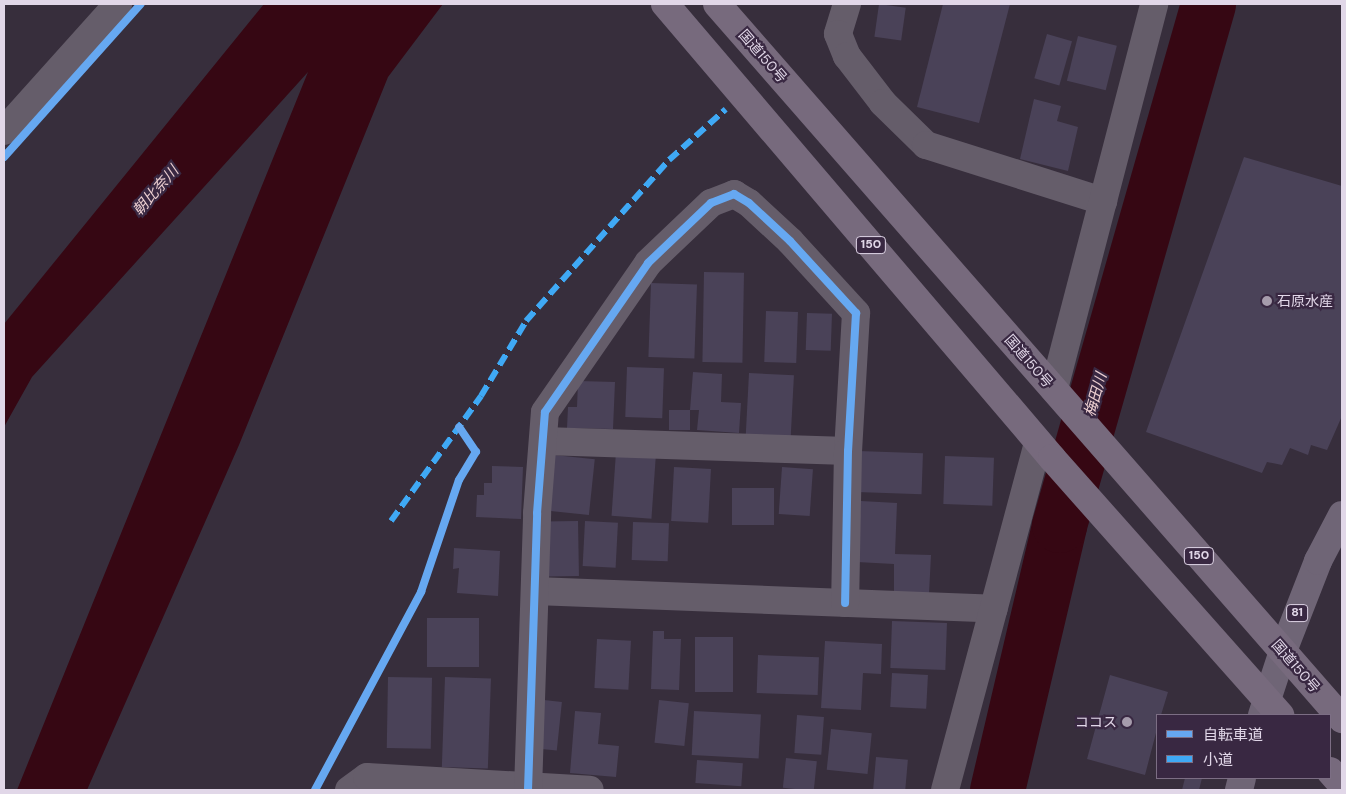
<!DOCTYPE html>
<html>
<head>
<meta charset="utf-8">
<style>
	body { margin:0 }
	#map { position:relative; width:1346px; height:794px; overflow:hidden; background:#372e3c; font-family:"DM Sans","Noto Sans JP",sans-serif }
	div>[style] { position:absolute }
	.water>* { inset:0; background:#360713 }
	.river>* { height:55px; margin:-27.5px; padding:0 27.5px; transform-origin:27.5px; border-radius:27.5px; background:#360713 }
	.building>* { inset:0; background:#4a4258; transform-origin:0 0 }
	.minor>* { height:28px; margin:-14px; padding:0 14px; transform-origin:14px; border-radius:14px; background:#655d6a }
	.major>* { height:28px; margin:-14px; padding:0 14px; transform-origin:14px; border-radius:14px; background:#6f6576 }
	.highway>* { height:28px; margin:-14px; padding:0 14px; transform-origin:14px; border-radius:14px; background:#776a7d }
	.quiet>* { height:6px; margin-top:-3px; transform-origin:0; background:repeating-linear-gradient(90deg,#3fa9f5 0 12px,transparent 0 18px) }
	.cycleway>* { height:8px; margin:-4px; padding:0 4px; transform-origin:4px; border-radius:4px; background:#66a8f1 }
	.dots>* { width:14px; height:14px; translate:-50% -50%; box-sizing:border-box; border:2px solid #392842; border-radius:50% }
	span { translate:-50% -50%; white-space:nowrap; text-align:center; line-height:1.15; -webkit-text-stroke:4.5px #392842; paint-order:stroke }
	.shield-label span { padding:1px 4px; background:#392842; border:1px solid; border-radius:4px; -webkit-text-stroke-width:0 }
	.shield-label { font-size:12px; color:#e1d7e8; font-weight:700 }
	.street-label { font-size:14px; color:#e1d7e8 }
	.poi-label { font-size:14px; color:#e1d7e8 }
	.left { translate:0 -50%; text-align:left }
	.right { translate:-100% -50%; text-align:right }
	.water-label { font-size:15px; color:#eccfd1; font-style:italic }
	.frame { position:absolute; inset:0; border:5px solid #e1d7e8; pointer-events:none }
	.legend { position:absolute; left:1156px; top:714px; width:175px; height:65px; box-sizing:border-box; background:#392842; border:1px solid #7c6e84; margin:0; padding:6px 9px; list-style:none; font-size:15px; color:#e1d7e8 }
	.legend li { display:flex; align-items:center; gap:10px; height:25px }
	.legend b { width:25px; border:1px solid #7c6e84 }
</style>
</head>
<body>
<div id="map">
	<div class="water">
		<i style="clip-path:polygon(264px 4px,443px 4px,388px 77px,239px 445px,87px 790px,17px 790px,308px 72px,32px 377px,4px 427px,4px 324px)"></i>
	</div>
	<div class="river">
		<i style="left:997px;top:790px;width:272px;rotate:-76.8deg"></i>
		<i style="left:1059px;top:525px;width:542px;rotate:-74.04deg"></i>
	</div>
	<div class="building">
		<i style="left:879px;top:4px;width:27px;height:33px;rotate:8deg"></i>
		<i style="clip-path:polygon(943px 4px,1010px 4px,979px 123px,917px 107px)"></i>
		<i style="left:1047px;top:34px;width:26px;height:46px;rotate:16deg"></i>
		<i style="left:1078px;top:36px;width:40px;height:46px;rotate:14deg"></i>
		<i style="clip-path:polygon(1034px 99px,1061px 106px,1057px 121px,1078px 127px,1068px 171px,1020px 159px)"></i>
		<i style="clip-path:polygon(1244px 157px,1342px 186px,1342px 416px,1327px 450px,1311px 445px,1308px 455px,1290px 448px,1282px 465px,1267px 462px,1262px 473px,1146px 432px)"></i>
		<i style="left:704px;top:272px;width:40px;height:90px;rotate:1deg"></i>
		<i style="left:651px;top:283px;width:46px;height:74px;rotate:2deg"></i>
		<i style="left:766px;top:311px;width:32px;height:51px;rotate:2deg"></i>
		<i style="left:807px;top:313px;width:25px;height:37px;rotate:2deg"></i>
		<i style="left:627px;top:367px;width:37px;height:50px;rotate:2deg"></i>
		<i style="clip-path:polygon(693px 372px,722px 374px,721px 402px,741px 403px,739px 433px,697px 430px,699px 410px,690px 410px)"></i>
		<i style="left:749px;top:373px;width:45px;height:62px;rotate:3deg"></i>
		<i style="clip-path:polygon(578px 381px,615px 382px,613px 429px,567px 428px,568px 407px,577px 407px)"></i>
		<i style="left:669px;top:410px;width:21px;height:20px"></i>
		<i style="left:858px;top:451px;width:65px;height:41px;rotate:2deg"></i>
		<i style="left:616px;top:452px;width:40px;height:64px;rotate:4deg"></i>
		<i style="left:554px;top:455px;width:41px;height:56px;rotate:6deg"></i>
		<i style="left:945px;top:456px;width:49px;height:48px;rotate:2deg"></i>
		<i style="clip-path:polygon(492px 466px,523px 467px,521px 519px,476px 517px,477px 495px,484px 495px,484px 483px,492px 483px)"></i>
		<i style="left:674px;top:467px;width:37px;height:54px;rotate:3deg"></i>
		<i style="left:782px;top:467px;width:31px;height:47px;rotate:4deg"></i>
		<i style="left:732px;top:488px;width:42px;height:37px"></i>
		<i style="clip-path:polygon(861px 501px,897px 503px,895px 554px,931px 555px,929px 594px,894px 593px,894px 564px,857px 562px)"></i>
		<i style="left:578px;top:521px;width:55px;height:34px;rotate:89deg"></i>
		<i style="left:585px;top:521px;width:33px;height:45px;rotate:3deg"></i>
		<i style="left:633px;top:522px;width:36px;height:38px;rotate:2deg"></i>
		<i style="clip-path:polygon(454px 548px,500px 551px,498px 596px,457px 593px,459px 568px,453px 569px)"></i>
		<i style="left:427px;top:618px;width:52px;height:49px"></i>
		<i style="left:892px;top:621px;width:55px;height:47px;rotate:2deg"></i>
		<i style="clip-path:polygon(653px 631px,664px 631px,664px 639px,681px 639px,679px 690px,651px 689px)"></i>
		<i style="left:695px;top:637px;width:38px;height:55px"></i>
		<i style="left:597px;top:639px;width:34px;height:49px;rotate:3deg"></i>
		<i style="clip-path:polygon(825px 641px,882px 644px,881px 674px,863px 673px,861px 710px,821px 708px)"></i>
		<i style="left:758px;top:655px;width:61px;height:38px;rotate:2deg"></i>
		<i style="left:892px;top:673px;width:36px;height:34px;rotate:3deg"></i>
		<i style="clip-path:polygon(1110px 675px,1168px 692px,1161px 715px,1157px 715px,1157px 729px,1145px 775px,1087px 759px)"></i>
		<i style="left:388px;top:677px;width:44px;height:71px;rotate:1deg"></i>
		<i style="left:445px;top:677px;width:46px;height:90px;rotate:2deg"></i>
		<i style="left:544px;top:700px;width:18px;height:49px;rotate:6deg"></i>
		<i style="left:659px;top:700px;width:30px;height:43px;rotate:6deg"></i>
		<i style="clip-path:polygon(575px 711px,601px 713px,598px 744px,619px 746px,616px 777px,570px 773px)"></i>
		<i style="left:694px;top:711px;width:67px;height:44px;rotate:3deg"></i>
		<i style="left:797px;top:715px;width:27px;height:38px;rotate:4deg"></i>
		<i style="left:831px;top:729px;width:41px;height:41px;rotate:6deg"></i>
		<i style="left:876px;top:757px;width:32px;height:33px;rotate:5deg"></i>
		<i style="left:786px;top:758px;width:31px;height:30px;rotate:6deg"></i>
		<i style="left:697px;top:760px;width:46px;height:23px;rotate:4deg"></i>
		<i style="clip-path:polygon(1185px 778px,1202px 778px,1199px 790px,1182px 790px)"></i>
	</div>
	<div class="minor">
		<i style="left:847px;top:4px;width:31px;rotate:107deg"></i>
		<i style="left:838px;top:34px;width:24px;rotate:68deg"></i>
		<i style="left:847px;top:56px;width:59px;rotate:52.5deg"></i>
		<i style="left:883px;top:103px;width:60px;rotate:44.3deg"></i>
		<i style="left:926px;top:145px;width:186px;rotate:17.6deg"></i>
		<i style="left:4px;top:131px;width:171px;rotate:-48.1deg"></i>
		<i style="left:1054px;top:389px;width:398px;rotate:-75.4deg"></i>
		<i style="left:544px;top:441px;width:304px;rotate:1.9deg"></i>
		<i style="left:535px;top:591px;width:459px;rotate:2.2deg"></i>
		<i style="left:349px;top:790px;width:22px;rotate:-36deg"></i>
		<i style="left:367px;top:777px;width:223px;rotate:3.3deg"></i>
		<i style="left:528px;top:790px;width:277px;rotate:-88.1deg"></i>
		<i style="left:537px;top:513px;width:101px;rotate:-85.5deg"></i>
		<i style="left:545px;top:412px;width:181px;rotate:-55.3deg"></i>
		<i style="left:648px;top:263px;width:87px;rotate:-43.6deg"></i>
		<i style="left:711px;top:203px;width:25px;rotate:-21deg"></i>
		<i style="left:734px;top:194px;width:17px;rotate:31deg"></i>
		<i style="left:749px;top:203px;width:56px;rotate:42.8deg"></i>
		<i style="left:790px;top:241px;width:98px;rotate:47.5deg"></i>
		<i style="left:856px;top:313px;width:138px;rotate:93.3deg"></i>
		<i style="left:848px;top:451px;width:152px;rotate:91.1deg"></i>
		<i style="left:945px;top:790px;width:360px;rotate:-75deg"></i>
	</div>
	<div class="major">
		<i style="left:1262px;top:715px;width:67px;rotate:-71.8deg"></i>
		<i style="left:1283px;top:651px;width:97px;rotate:-68.7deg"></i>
		<i style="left:1318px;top:561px;width:52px;rotate:-62.4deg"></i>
		<i style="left:1239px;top:790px;width:12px;rotate:-76deg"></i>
	</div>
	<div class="highway">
		<i style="left:665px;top:4px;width:597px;rotate:49.55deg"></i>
		<i style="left:1052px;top:458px;width:344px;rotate:48.4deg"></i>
		<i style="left:717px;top:4px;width:950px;rotate:48.84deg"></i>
		<i style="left:1330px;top:771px;width:18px;rotate:49deg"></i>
	</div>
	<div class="quiet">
		<i style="left:391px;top:521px;width:154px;rotate:-54.2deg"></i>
		<i style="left:481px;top:396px;width:87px;rotate:-59deg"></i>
		<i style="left:526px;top:321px;width:215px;rotate:-48.4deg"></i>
		<i style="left:669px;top:160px;width:76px;rotate:-41.8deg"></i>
	</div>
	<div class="cycleway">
		<i style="left:4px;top:157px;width:205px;rotate:-48.2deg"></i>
		<i style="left:315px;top:790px;width:225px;rotate:-61.8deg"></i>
		<i style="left:421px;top:592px;width:118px;rotate:-71.3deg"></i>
		<i style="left:459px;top:480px;width:33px;rotate:-59deg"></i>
		<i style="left:476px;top:452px;width:30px;rotate:-124deg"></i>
		<i style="left:528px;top:790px;width:277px;rotate:-88.1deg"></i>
		<i style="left:537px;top:513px;width:101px;rotate:-85.5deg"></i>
		<i style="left:545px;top:412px;width:181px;rotate:-55.3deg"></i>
		<i style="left:648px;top:263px;width:87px;rotate:-43.6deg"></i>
		<i style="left:711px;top:203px;width:25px;rotate:-21deg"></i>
		<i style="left:734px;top:194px;width:17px;rotate:31deg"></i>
		<i style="left:749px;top:203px;width:56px;rotate:42.8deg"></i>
		<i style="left:790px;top:241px;width:98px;rotate:47.5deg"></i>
		<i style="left:856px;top:313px;width:138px;rotate:93.3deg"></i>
		<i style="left:848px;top:451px;width:152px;rotate:91.1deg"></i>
	</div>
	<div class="dots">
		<i style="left:1267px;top:301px;background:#a69cac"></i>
		<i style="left:1127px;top:722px;background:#a69cac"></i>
	</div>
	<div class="shield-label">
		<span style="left:871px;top:245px">150</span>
		<span style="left:1199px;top:556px">150</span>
		<span style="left:1297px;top:613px">81</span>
	</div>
	<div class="street-label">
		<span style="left:763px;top:56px;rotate:49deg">国道150号</span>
		<span style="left:1029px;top:361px;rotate:49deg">国道150号</span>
		<span style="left:1296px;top:666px;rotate:49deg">国道150号</span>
	</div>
	<div class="poi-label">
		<span class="left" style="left:1277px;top:301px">石原水産</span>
		<span class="right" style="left:1117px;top:722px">ココス</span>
	</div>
	<div class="water-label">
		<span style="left:156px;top:191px;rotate:-49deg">朝比奈川</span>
		<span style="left:1096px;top:395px;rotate:-74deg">梅田川</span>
	</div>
	<div class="frame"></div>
	<ul class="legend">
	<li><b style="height:6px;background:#66a8f1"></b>自転車道</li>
	<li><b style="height:6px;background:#3fa9f5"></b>小道</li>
	</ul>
</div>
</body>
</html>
